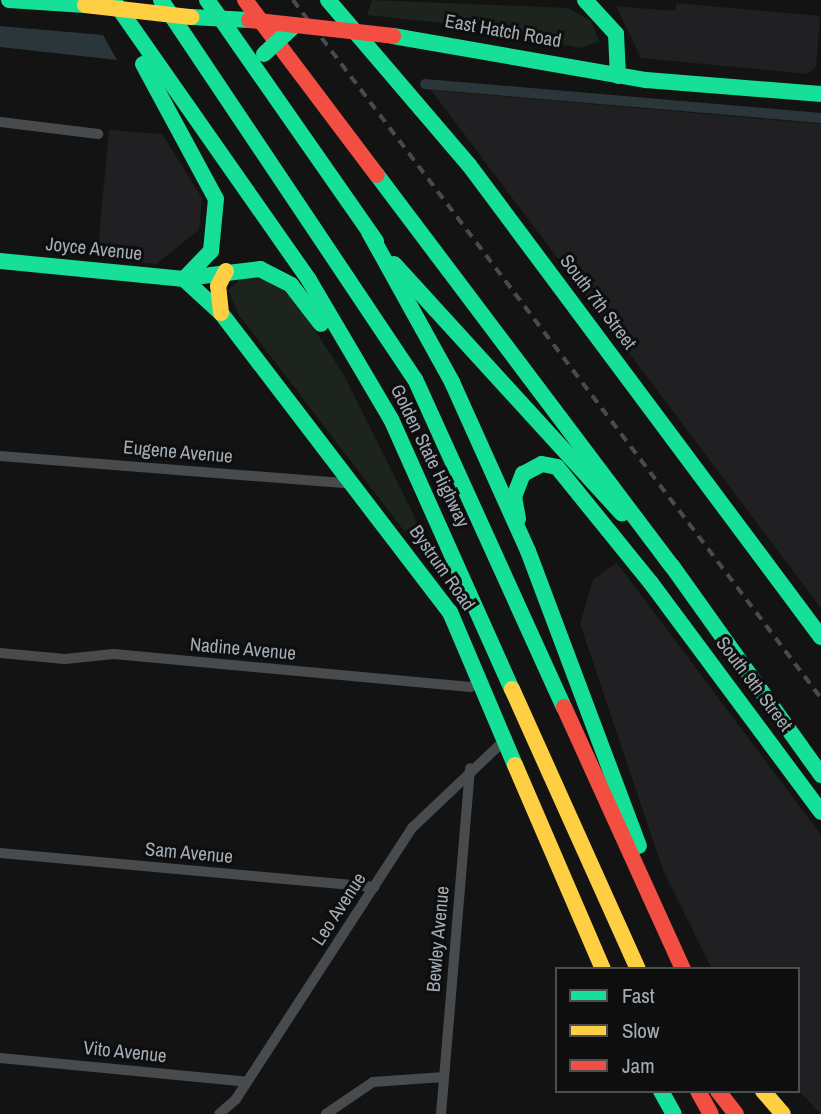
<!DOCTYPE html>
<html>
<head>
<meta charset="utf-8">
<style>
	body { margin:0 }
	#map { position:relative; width:821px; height:1114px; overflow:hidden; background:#131314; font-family:"Archivo Narrow",sans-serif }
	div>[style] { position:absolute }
	.built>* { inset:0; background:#202022 }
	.green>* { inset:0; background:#1d241e }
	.water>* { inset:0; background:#2a3639 }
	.canal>* { height:10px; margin:-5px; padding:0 5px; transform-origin:5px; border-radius:5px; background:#2a3639 }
	.street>* { height:10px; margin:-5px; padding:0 5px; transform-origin:5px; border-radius:5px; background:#484b4d }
	.fast>* { height:16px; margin:-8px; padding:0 8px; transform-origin:8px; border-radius:8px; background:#16e098 }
	.slow>* { height:16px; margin:-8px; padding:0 8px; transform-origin:8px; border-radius:8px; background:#ffcf43 }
	.jam>* { height:16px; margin:-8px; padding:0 8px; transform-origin:8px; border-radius:8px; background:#f24e42 }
	.rail>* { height:3.5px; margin-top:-1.75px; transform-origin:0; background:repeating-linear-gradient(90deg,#484a4d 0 9px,transparent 0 16px) }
	.fast-bridge>* { height:16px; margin:-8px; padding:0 8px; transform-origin:8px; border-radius:8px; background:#16e098 }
	.slow-bridge>* { height:16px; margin:-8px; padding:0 8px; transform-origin:8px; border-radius:8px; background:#ffcf43 }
	.jam-bridge>* { height:16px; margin:-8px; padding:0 8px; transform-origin:8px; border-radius:8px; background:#f24e42 }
	span { translate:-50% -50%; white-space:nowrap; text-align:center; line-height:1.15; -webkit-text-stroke:6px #0e0e0f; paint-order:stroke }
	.street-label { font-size:19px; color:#a4adb5 }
	.legend { position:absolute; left:555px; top:967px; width:245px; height:126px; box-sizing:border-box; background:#0e0e0f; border:2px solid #4a4e51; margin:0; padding:9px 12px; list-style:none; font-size:21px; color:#a4adb5 }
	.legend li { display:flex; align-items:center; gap:14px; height:35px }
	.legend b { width:35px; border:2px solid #4a4e51 }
</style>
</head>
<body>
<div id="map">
	<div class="built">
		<i style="clip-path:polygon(676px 3px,820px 16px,816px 66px,808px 74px,641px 58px,616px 6px,675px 11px)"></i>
		<i style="clip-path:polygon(431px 90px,821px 124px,821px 608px)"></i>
		<i style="clip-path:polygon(109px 130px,162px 134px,202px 198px,199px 230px,156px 264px,97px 258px)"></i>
		<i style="clip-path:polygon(617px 563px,821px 835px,821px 1114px,798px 1090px,798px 969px,712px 969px,663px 870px,580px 624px,593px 579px)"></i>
	</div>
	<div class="green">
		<i style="clip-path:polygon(372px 0,568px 8px,591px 21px,599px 41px,580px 48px,481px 27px,367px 15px)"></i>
		<i style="clip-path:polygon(243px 277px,271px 280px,297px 303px,344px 375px,430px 548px,421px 553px,239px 315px,228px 290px)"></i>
	</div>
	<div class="water">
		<i style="clip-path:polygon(0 26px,103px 35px,117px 60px,0 47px)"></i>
	</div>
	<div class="canal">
		<i style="left:425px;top:84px;width:397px;rotate:4.9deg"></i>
	</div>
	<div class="street">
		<i style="left:0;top:122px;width:99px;rotate:7deg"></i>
		<i style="left:0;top:456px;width:354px;rotate:4.5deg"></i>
		<i style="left:0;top:653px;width:65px;rotate:5.3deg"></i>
		<i style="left:65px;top:659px;width:49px;rotate:-5.8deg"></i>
		<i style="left:114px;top:654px;width:358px;rotate:5.3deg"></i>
		<i style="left:470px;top:687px;width:13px;rotate:-23deg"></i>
		<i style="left:0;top:853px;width:376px;rotate:5.2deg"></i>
		<i style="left:0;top:1058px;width:248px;rotate:5.5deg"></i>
		<i style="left:219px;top:1114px;width:23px;rotate:-41deg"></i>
		<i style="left:236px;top:1099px;width:323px;rotate:-57deg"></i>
		<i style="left:412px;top:828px;width:131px;rotate:-43.5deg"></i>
		<i style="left:326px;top:1114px;width:57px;rotate:-34.2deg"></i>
		<i style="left:373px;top:1082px;width:71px;rotate:-4deg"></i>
		<i style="left:441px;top:1114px;width:347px;rotate:-85.2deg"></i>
	</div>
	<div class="fast">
		<i style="left:9px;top:0;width:76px;rotate:3.8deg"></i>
		<i style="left:113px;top:0;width:342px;rotate:55deg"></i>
		<i style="left:309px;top:280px;width:161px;rotate:59.5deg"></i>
		<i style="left:391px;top:419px;width:296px;rotate:65.9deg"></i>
		<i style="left:161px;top:0;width:456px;rotate:56.2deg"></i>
		<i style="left:415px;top:379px;width:360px;rotate:65.6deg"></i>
		<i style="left:207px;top:0;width:24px;rotate:54deg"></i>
		<i style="left:328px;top:0;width:217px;rotate:49.5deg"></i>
		<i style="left:469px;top:165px;width:589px;rotate:53.29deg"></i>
		<i style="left:585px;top:0;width:46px;rotate:47.6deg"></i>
		<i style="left:616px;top:34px;width:42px;rotate:87.3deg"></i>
		<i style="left:191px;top:17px;width:58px;rotate:3deg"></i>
		<i style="left:221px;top:19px;width:271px;rotate:55.1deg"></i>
		<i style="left:393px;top:36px;width:257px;rotate:9.9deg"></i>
		<i style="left:646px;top:80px;width:176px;rotate:4.6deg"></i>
		<i style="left:143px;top:64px;width:153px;rotate:61.6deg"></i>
		<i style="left:216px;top:199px;width:52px;rotate:95.5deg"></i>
		<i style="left:211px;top:251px;width:39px;rotate:134deg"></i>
		<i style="left:377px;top:175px;width:490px;rotate:53deg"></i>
		<i style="left:369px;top:232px;width:171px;rotate:61deg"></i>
		<i style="left:452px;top:382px;width:185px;rotate:65.8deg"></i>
		<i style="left:528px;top:551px;width:315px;rotate:69.4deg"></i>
		<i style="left:0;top:261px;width:185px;rotate:5.6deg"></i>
		<i style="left:184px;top:279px;width:50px;rotate:42.6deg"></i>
		<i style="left:221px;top:313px;width:377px;rotate:52.6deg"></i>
		<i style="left:450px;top:612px;width:166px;rotate:67deg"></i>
		<i style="left:394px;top:264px;width:338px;rotate:47.6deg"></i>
		<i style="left:186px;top:278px;width:75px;rotate:-6.9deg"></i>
		<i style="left:260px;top:269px;width:35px;rotate:27deg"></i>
		<i style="left:291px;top:285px;width:49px;rotate:52.4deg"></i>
		<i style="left:518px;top:519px;width:22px;rotate:-100deg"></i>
		<i style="left:514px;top:497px;width:25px;rotate:-69deg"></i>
		<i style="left:523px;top:474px;width:21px;rotate:-28deg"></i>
		<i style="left:542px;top:464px;width:15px;rotate:11deg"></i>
		<i style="left:557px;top:467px;width:149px;rotate:51deg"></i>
		<i style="left:672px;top:566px;width:257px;rotate:54.5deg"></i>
		<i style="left:651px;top:583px;width:285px;rotate:53.4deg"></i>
		<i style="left:661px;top:1091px;width:26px;rotate:61deg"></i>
	</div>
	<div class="slow">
		<i style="left:221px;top:313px;width:27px;rotate:-96deg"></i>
		<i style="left:218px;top:286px;width:17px;rotate:-62deg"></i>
		<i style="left:512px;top:689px;width:307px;rotate:65.8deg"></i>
		<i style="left:515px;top:765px;width:222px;rotate:66.7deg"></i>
		<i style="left:763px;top:1091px;width:30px;rotate:49deg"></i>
	</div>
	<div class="jam">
		<i style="left:245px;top:0;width:219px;rotate:53deg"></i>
		<i style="left:564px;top:707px;width:288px;rotate:65.6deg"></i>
		<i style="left:698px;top:1091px;width:26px;rotate:61deg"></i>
		<i style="left:718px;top:1091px;width:29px;rotate:52deg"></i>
	</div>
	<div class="rail">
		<i style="left:293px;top:0;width:875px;rotate:52.89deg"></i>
	</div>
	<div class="fast-bridge">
		<i style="left:264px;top:54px;width:42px;rotate:-43.1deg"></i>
	</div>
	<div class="slow-bridge">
		<i style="left:85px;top:5px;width:107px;rotate:6.5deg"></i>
	</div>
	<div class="jam-bridge">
		<i style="left:249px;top:20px;width:145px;rotate:6.3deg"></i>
	</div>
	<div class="street-label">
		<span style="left:503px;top:31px;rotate:10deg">East Hatch Road</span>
		<span style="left:94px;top:249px;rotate:6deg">Joyce Avenue</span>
		<span style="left:598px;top:302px;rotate:53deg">South 7th Street</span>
		<span style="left:178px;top:452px;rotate:5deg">Eugene Avenue</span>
		<span style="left:430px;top:456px;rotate:64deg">Golden State Highway</span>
		<span style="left:442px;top:568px;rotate:55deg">Bystrum Road</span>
		<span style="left:243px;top:649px;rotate:5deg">Nadine Avenue</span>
		<span style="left:754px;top:684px;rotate:53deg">South 9th Street</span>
		<span style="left:189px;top:853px;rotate:5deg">Sam Avenue</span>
		<span style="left:339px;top:909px;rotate:-57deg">Leo Avenue</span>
		<span style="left:438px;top:939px;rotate:-85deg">Bewley Avenue</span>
		<span style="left:125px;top:1052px;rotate:6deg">Vito Avenue</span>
	</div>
	<ul class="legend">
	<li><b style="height:9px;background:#16e098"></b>Fast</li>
	<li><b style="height:9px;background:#ffcf43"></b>Slow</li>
	<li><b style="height:9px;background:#f24e42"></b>Jam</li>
	</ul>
</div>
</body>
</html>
